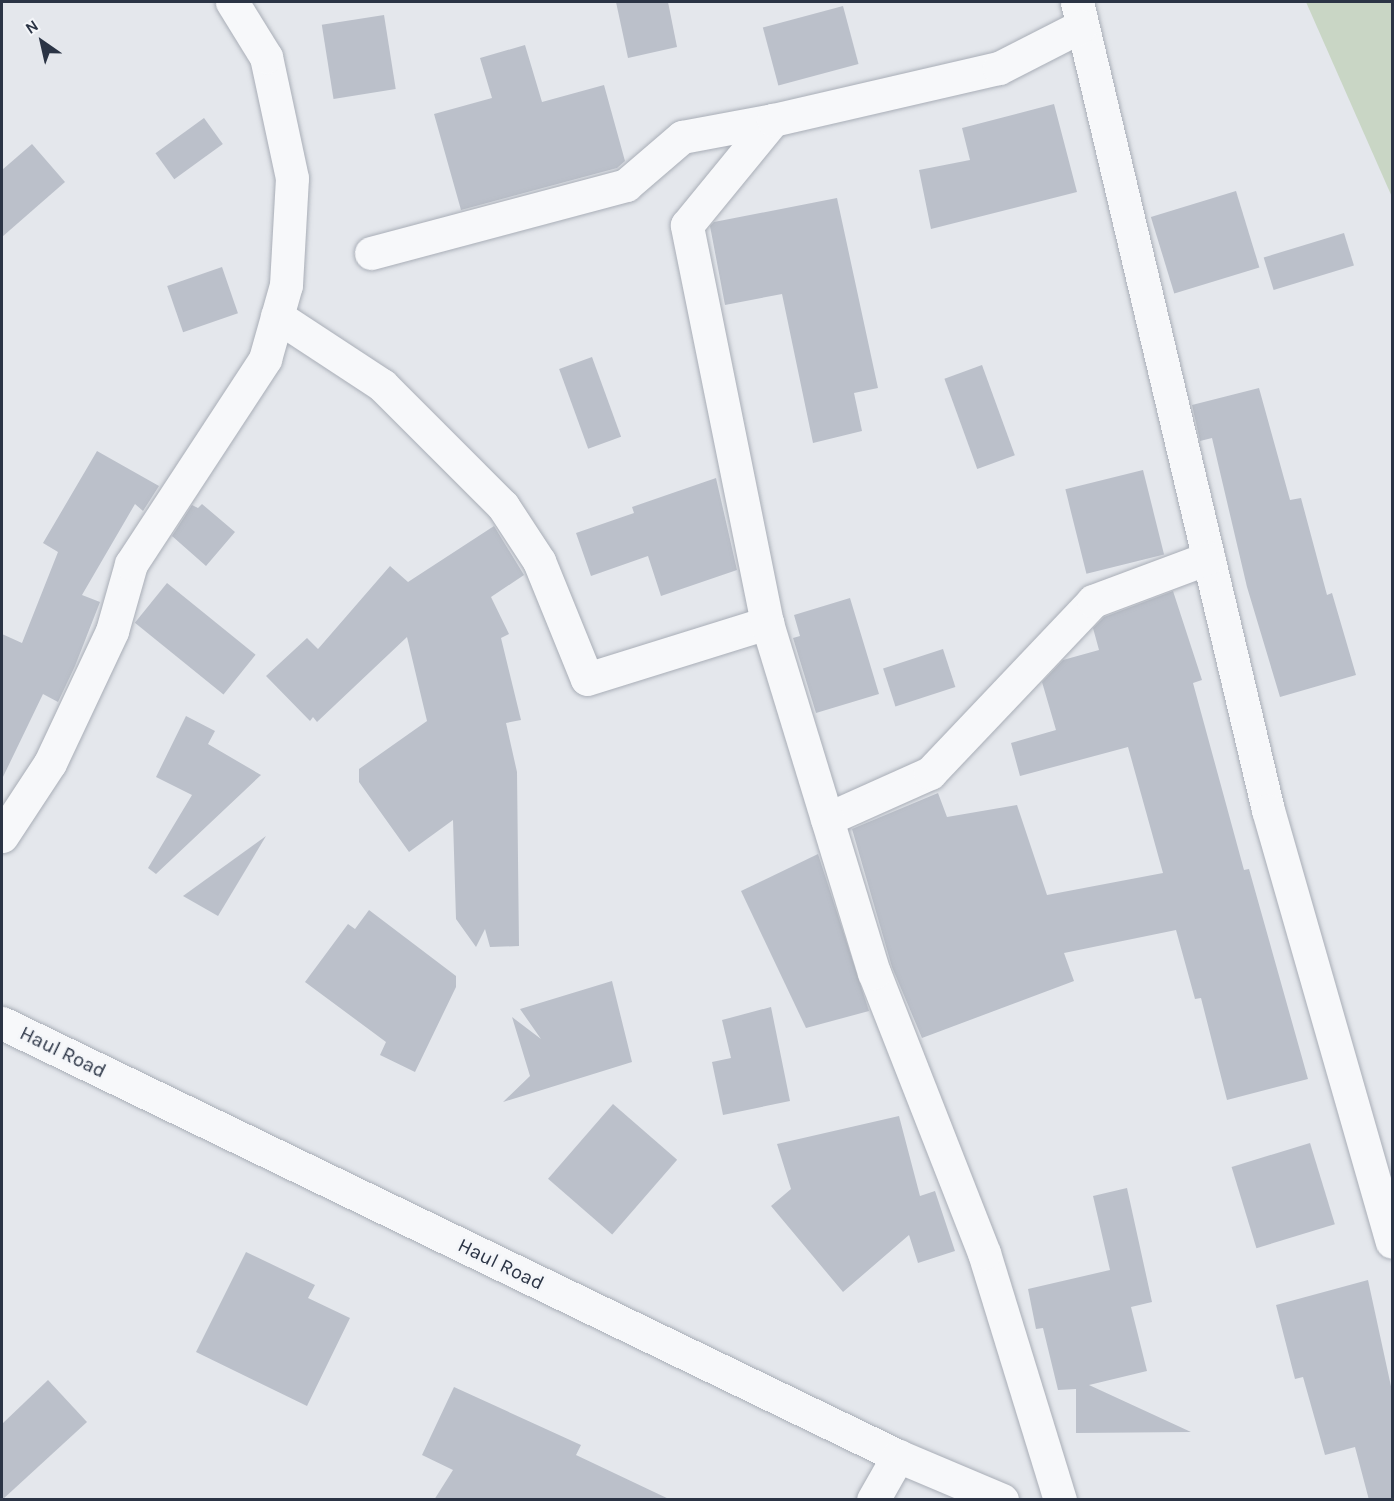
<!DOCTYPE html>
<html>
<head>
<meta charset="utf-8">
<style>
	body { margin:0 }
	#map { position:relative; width:1394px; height:1501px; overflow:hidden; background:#e4e7ec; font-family:Karla,sans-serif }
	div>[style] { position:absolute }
	.green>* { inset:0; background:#c9d6c5 }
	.building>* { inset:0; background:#bbc0ca; transform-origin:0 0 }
	.roads { filter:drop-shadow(0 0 2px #a9aeb7) drop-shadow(0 0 2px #a9aeb7) }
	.street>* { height:33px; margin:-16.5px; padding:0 16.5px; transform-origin:16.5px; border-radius:16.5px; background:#f7f8fa }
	span { translate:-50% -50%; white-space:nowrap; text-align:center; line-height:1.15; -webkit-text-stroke:5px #f4f6f9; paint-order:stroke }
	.street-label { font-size:20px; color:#2b3445 }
	.frame { position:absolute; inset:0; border:3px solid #2b3445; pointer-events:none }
	.north { position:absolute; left:12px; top:12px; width:60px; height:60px; -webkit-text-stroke:4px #f4f6f9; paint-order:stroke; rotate:326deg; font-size:16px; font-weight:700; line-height:24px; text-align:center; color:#2b3445 }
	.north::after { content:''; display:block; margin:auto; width:21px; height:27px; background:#2b3445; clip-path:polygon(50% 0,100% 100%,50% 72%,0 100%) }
</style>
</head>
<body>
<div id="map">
	<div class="green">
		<i style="clip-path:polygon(1306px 2px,1392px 2px,1392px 197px)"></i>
	</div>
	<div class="building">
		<i style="clip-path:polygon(616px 2px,668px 2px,677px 47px,628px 58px)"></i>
		<i style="left:843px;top:6px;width:60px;height:83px;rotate:75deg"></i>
		<i style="left:384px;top:15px;width:75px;height:63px;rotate:81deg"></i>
		<i style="clip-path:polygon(525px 45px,542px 102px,604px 85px,625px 161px,617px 168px,461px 210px,434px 114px,492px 98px,480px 58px)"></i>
		<i style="clip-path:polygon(1054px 104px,1077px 192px,931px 229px,919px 170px,970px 160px,962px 128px)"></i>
		<i style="left:204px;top:118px;width:32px;height:60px;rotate:54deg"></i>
		<i style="clip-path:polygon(32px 144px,65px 182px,2px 237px,2px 170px)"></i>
		<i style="left:1236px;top:191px;width:80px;height:89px;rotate:73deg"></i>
		<i style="clip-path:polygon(837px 198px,878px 388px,854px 393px,862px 431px,813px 443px,782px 294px,725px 305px,710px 226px,714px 222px)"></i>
		<i style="left:1344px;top:233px;width:34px;height:84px;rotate:73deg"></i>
		<i style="left:222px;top:267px;width:49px;height:58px;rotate:71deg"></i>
		<i style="left:592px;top:357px;width:85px;height:35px;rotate:70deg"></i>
		<i style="left:982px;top:365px;width:96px;height:40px;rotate:70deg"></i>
		<i style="clip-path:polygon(1259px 388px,1290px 500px,1301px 498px,1327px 595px,1332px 593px,1356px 675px,1280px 697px,1247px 587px,1212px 438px,1200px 441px,1192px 405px)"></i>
		<i style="clip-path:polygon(97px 451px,159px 486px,143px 511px,135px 504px,82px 595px,100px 602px,75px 666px,58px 702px,43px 694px,2px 779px,2px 634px,22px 643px,58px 552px,43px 543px)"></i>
		<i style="left:1143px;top:470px;width:87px;height:80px;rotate:76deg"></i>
		<i style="clip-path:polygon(716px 478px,737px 570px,661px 596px,648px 556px,591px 576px,576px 533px,634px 513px,632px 507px)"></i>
		<i style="clip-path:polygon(202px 504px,235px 532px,206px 566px,172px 536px,192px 505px,198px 508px)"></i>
		<i style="clip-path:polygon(494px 526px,524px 575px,491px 597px,509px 634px,501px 638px,521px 720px,506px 723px,517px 772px,519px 946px,490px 947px,485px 929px,476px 947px,456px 919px,453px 820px,409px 852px,359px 782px,359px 769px,427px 721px,407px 637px,317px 722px,313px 717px,310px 721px,266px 676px,307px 638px,318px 649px,390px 566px,408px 582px)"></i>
		<i style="left:167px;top:583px;width:114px;height:51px;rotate:39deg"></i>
		<i style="clip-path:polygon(1173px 591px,1202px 680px,1193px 683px,1244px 870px,1249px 869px,1308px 1079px,1227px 1100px,1201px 998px,1195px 999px,1176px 930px,1064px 953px,1074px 981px,922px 1038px,892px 967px,852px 829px,938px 793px,947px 817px,1017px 805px,1047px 895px,1163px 873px,1128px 747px,1020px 776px,1011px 743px,1056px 730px,1042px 682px,1063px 660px,1099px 650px,1093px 628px,1104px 617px)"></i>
		<i style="clip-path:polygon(850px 598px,879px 694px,816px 713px,793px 638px,800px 636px,794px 615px)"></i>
		<i style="left:943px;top:649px;width:40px;height:63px;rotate:72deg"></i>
		<i style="clip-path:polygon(186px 716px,215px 731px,208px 744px,261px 775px,156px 874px,148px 868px,192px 795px,156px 777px)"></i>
		<i style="clip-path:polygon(266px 836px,218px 916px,183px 896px)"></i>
		<i style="clip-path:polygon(818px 854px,869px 1011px,806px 1028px,741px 891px)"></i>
		<i style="clip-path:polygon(369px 910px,456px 976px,456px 987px,415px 1072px,380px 1055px,386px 1042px,305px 982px,348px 924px,355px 929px)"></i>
		<i style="clip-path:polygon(612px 981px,632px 1062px,503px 1102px,530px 1076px,512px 1017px,541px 1039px,520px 1009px)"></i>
		<i style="clip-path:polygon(771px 1007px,790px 1101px,723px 1115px,712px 1062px,731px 1058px,722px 1020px)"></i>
		<i style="left:613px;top:1104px;width:85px;height:99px;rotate:41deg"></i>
		<i style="clip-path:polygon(899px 1116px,920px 1196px,935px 1191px,955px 1251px,918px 1263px,909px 1235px,843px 1292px,771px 1206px,791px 1189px,777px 1144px)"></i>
		<i style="left:1310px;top:1143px;width:85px;height:82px;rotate:73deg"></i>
		<i style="clip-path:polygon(1127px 1188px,1152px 1302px,1131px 1307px,1147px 1371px,1089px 1385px,1191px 1432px,1076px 1433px,1076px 1389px,1058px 1390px,1043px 1328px,1036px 1329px,1028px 1289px,1110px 1270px,1093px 1196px)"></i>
		<i style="clip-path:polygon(246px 1252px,315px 1285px,308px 1298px,350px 1318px,307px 1406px,196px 1352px)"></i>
		<i style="clip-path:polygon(1368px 1280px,1392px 1391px,1392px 1500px,1369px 1500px,1355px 1447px,1325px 1455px,1303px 1377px,1295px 1379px,1276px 1305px)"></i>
		<i style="clip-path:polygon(48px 1380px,87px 1422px,2px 1500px,2px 1424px)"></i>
		<i style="clip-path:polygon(454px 1387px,581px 1445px,576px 1455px,671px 1500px,434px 1500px,453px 1470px,422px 1455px)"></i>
	</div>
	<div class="roads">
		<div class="street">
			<i style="left:1077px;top:2px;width:830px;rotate:76.7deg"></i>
			<i style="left:1268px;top:810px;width:449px;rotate:74deg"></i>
			<i style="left:371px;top:253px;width:264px;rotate:-14.9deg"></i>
			<i style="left:626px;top:185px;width:74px;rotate:-40.6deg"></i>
			<i style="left:682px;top:137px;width:93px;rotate:-10.6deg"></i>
			<i style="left:277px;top:316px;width:126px;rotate:33.3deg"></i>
			<i style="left:382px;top:385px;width:171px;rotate:45deg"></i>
			<i style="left:503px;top:506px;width:66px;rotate:56.8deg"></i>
			<i style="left:539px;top:561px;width:127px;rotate:67.9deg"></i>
			<i style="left:587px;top:679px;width:189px;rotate:-17.3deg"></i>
			<i style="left:827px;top:819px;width:113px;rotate:-24.1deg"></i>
			<i style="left:930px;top:773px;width:237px;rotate:-46.5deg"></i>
			<i style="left:1093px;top:601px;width:123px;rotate:-20.5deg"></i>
			<i style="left:2px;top:836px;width:87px;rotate:-56.7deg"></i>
			<i style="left:50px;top:763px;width:146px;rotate:-64.8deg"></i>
			<i style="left:112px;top:631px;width:70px;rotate:-74.2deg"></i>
			<i style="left:131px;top:564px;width:245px;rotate:-56.8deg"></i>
			<i style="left:265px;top:359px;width:77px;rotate:-74.2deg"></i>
			<i style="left:286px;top:285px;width:107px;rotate:-86.8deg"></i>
			<i style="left:292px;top:178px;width:124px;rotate:-102.1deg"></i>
			<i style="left:266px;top:57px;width:65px;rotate:-121.7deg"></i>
			<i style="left:2px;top:1023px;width:995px;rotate:25.79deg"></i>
			<i style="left:898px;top:1456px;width:113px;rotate:22.9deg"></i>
			<i style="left:873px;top:1500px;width:51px;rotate:-60.4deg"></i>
			<i style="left:1060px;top:1500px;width:258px;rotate:-107.1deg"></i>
			<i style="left:984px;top:1253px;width:301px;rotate:-111.4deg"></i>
			<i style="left:874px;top:973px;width:366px;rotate:-107deg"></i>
			<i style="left:767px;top:623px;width:406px;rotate:-101.4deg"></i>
			<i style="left:687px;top:225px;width:136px;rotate:-50.7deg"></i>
			<i style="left:773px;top:120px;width:232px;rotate:-13deg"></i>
			<i style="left:999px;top:68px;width:92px;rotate:-27.1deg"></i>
		</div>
	</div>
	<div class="street-label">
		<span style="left:63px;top:1052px;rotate:26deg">Haul Road</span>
		<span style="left:501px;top:1264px;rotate:26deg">Haul Road</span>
	</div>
	<div class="frame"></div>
	<div class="north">N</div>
</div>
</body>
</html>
